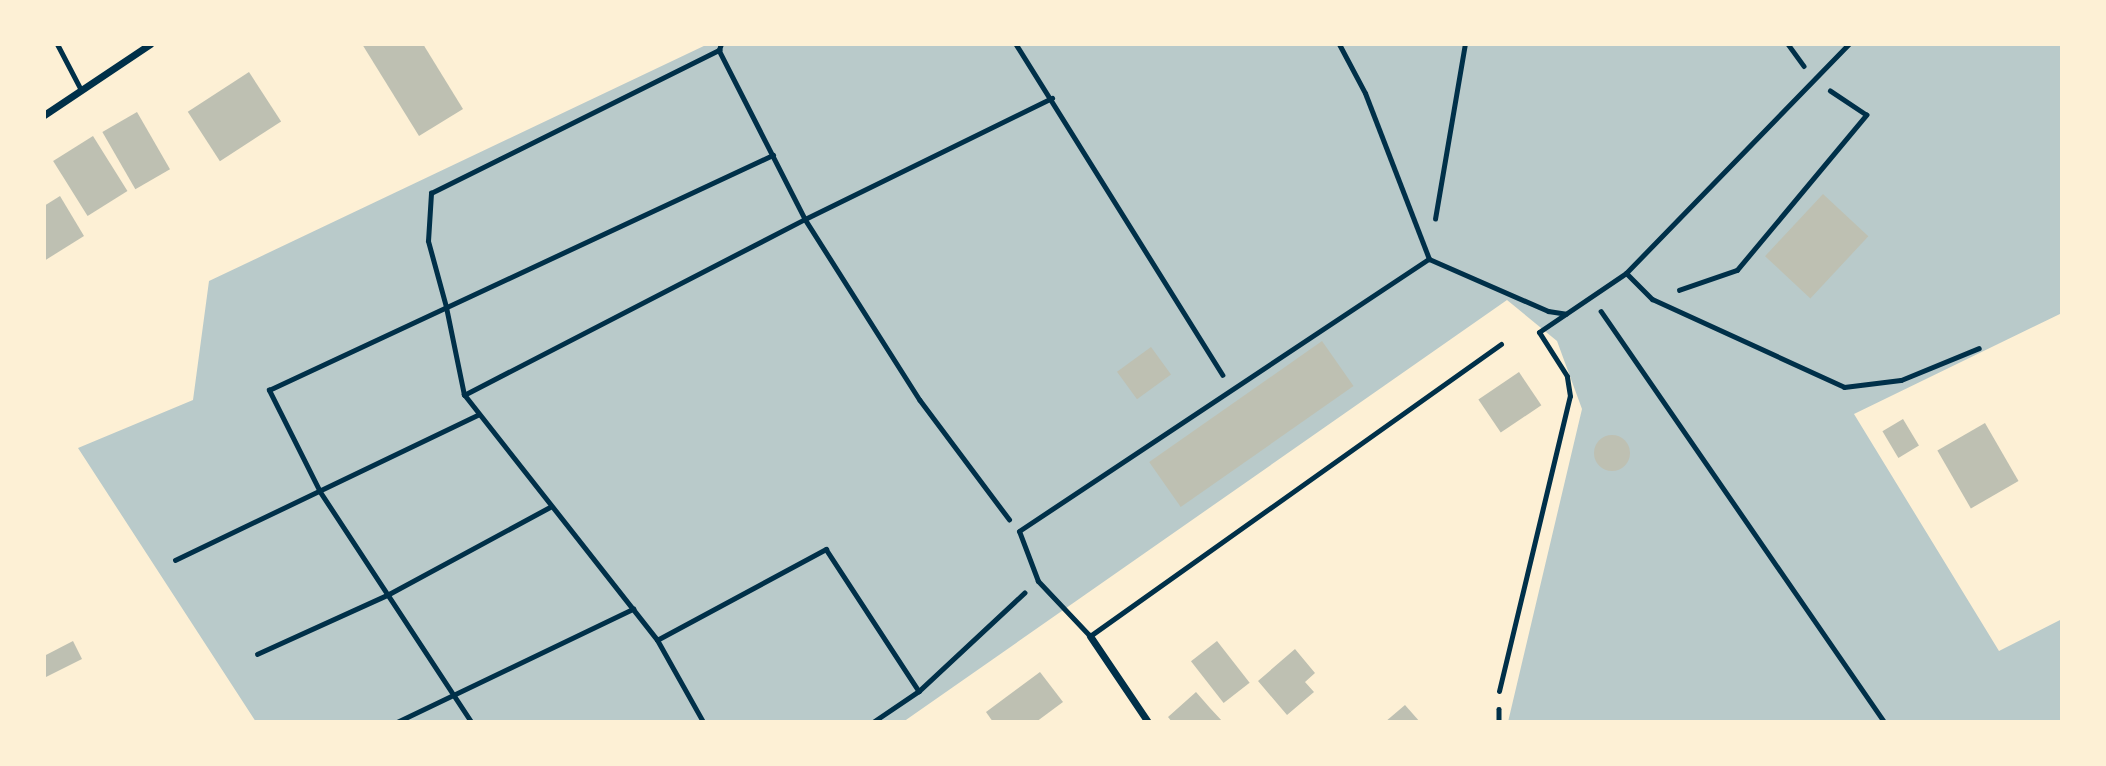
<!DOCTYPE html>
<html>
<head>
<meta charset="utf-8">
<style>
	body { margin:0 }
	#map { position:relative; width:2106px; height:766px; overflow:hidden; background:#fdf0d5; font-family:Helvetica,sans-serif }
	div>[style] { position:absolute }
	.green>* { inset:0; background:#b9caca }
	.building>* { inset:0; background:#bec0b2; transform-origin:0 0 }
	.round { border-radius:50% }
	.path>* { height:4.5px; margin:-2.25px; padding:0 2.25px; transform-origin:2.25px; border-radius:2.25px; background:#003049 }
	.service>* { height:5px; margin:-2.5px; padding:0 2.5px; transform-origin:2.5px; border-radius:2.5px; background:#003049 }
	.minor>* { height:7px; margin:-3.5px; padding:0 3.5px; transform-origin:3.5px; border-radius:3.5px; background:#003049 }
	span { translate:-50% -50%; white-space:nowrap; text-align:center; line-height:1.15; -webkit-text-stroke:5px #fdf0d5; paint-order:stroke }
	.frame { position:absolute; inset:0; border:46px solid #fdf0d5; pointer-events:none }
</style>
</head>
<body>
<div id="map">
	<div class="green">
		<i style="clip-path:polygon(708px 44px,2062px 44px,2062px 313px,1854px 414px,1999px 651px,2062px 619px,2062px 722px,1508px 722px,1582px 409px,1557px 341px,1507px 300px,903px 722px,256px 722px,78px 448px,193px 400px,209px 281px)"></i>
	</div>
	<div class="building">
		<i style="clip-path:polygon(362px 44px,423px 44px,463px 109px,419px 136px)"></i>
		<i style="left:249px;top:72px;width:59px;height:73px;rotate:57deg"></i>
		<i style="left:137px;top:112px;width:66px;height:40px;rotate:60deg"></i>
		<i style="left:93px;top:136px;width:65px;height:47px;rotate:58deg"></i>
		<i style="left:1823px;top:194px;width:62px;height:85px;rotate:43deg"></i>
		<i style="clip-path:polygon(60px 196px,84px 236px,44px 261px,44px 206px)"></i>
		<i style="left:1322px;top:341px;width:55px;height:211px;rotate:55deg"></i>
		<i style="left:1151px;top:347px;width:34px;height:42px;rotate:54deg"></i>
		<i style="left:1519px;top:372px;width:40px;height:49px;rotate:56deg"></i>
		<i style="left:1903px;top:419px;width:31px;height:24px;rotate:59deg"></i>
		<i style="left:1985px;top:423px;width:67px;height:55px;rotate:60deg"></i>
		<i class="round" style="left:1594px;top:435px;width:36px;height:36px"></i>
		<i style="clip-path:polygon(73px 641px,82px 659px,44px 678px,44px 656px)"></i>
		<i style="left:1217px;top:641px;width:53px;height:33px;rotate:52deg"></i>
		<i style="clip-path:polygon(1295px 649px,1315px 673px,1305px 682px,1314px 692px,1287px 715px,1258px 681px)"></i>
		<i style="clip-path:polygon(1040px 672px,1063px 702px,1036px 722px,993px 722px,986px 712px)"></i>
		<i style="clip-path:polygon(1196px 692px,1210px 708px,1223px 722px,1172px 722px,1168px 717px)"></i>
		<i style="clip-path:polygon(1405px 705px,1420px 722px,1385px 722px)"></i>
	</div>
	<div class="path">
		<i style="left:1016px;top:44px;width:390px;rotate:58deg"></i>
		<i style="left:1788px;top:44px;width:27px;rotate:54deg"></i>
		<i style="left:719px;top:50px;width:190px;rotate:63deg"></i>
		<i style="left:805px;top:219px;width:214px;rotate:57.6deg"></i>
		<i style="left:920px;top:400px;width:149px;rotate:53.2deg"></i>
		<i style="left:1435px;top:219px;width:178px;rotate:-80.3deg"></i>
		<i style="left:1679px;top:290px;width:61px;rotate:-19deg"></i>
		<i style="left:1737px;top:270px;width:202px;rotate:-50.2deg"></i>
		<i style="left:1866px;top:115px;width:43px;rotate:-146.3deg"></i>
		<i style="left:1601px;top:311px;width:500px;rotate:55.4deg"></i>
		<i style="left:464px;top:395px;width:384px;rotate:-27.3deg"></i>
		<i style="left:805px;top:219px;width:275px;rotate:-26.1deg"></i>
		<i style="left:175px;top:560px;width:336px;rotate:-25.6deg"></i>
		<i style="left:657px;top:640px;width:192px;rotate:-28.3deg"></i>
		<i style="left:826px;top:549px;width:170px;rotate:56.8deg"></i>
		<i style="left:257px;top:654px;width:145px;rotate:-24.4deg"></i>
		<i style="left:389px;top:594px;width:183px;rotate:-28.4deg"></i>
		<i style="left:1499px;top:709px;width:13px;rotate:90deg"></i>
		<i style="left:397px;top:722px;width:262px;rotate:-25.6deg"></i>
		<i style="left:471px;top:722px;width:275px;rotate:-123.3deg"></i>
		<i style="left:320px;top:492px;width:114px;rotate:-116.6deg"></i>
		<i style="left:269px;top:390px;width:556px;rotate:-25deg"></i>
		<i style="left:703px;top:722px;width:94px;rotate:-119.3deg"></i>
		<i style="left:657px;top:640px;width:312px;rotate:-128.2deg"></i>
		<i style="left:464px;top:395px;width:90px;rotate:-101.6deg"></i>
		<i style="left:446px;top:307px;width:68px;rotate:-105.3deg"></i>
		<i style="left:428px;top:241px;width:48px;rotate:-86.4deg"></i>
		<i style="left:431px;top:193px;width:322px;rotate:-26.4deg"></i>
		<i style="left:719px;top:50px;width:6px;rotate:-72deg"></i>
		<i style="left:873px;top:722px;width:55px;rotate:-34deg"></i>
		<i style="left:919px;top:691px;width:144px;rotate:-43deg"></i>
	</div>
	<div class="service">
		<i style="left:57px;top:44px;width:52px;rotate:62.4deg"></i>
		<i style="left:1339px;top:44px;width:55px;rotate:62deg"></i>
		<i style="left:1365px;top:93px;width:178px;rotate:68.9deg"></i>
		<i style="left:1626px;top:273px;width:320px;rotate:-45.8deg"></i>
		<i style="left:1501px;top:344px;width:504px;rotate:144.61deg"></i>
		<i style="left:1090px;top:636px;width:76px;rotate:-133.4deg"></i>
		<i style="left:1038px;top:581px;width:53px;rotate:-110.8deg"></i>
		<i style="left:1019px;top:531px;width:492px;rotate:-33.6deg"></i>
		<i style="left:1429px;top:259px;width:130px;rotate:23.6deg"></i>
		<i style="left:1548px;top:311px;width:18px;rotate:9deg"></i>
		<i style="left:1499px;top:691px;width:303px;rotate:-76.5deg"></i>
		<i style="left:1570px;top:396px;width:20px;rotate:-99deg"></i>
		<i style="left:1567px;top:376px;width:52px;rotate:-122.5deg"></i>
		<i style="left:1539px;top:332px;width:105px;rotate:-34.1deg"></i>
		<i style="left:1626px;top:273px;width:37px;rotate:45deg"></i>
		<i style="left:1652px;top:299px;width:211px;rotate:24.6deg"></i>
		<i style="left:1844px;top:387px;width:57px;rotate:-7deg"></i>
		<i style="left:1901px;top:380px;width:84px;rotate:-22.3deg"></i>
	</div>
	<div class="minor">
		<i style="left:44px;top:115px;width:128px;rotate:-33.8deg"></i>
		<i style="left:1090px;top:636px;width:104px;rotate:56deg"></i>
	</div>
	<div class="frame"></div>
</div>
</body>
</html>
